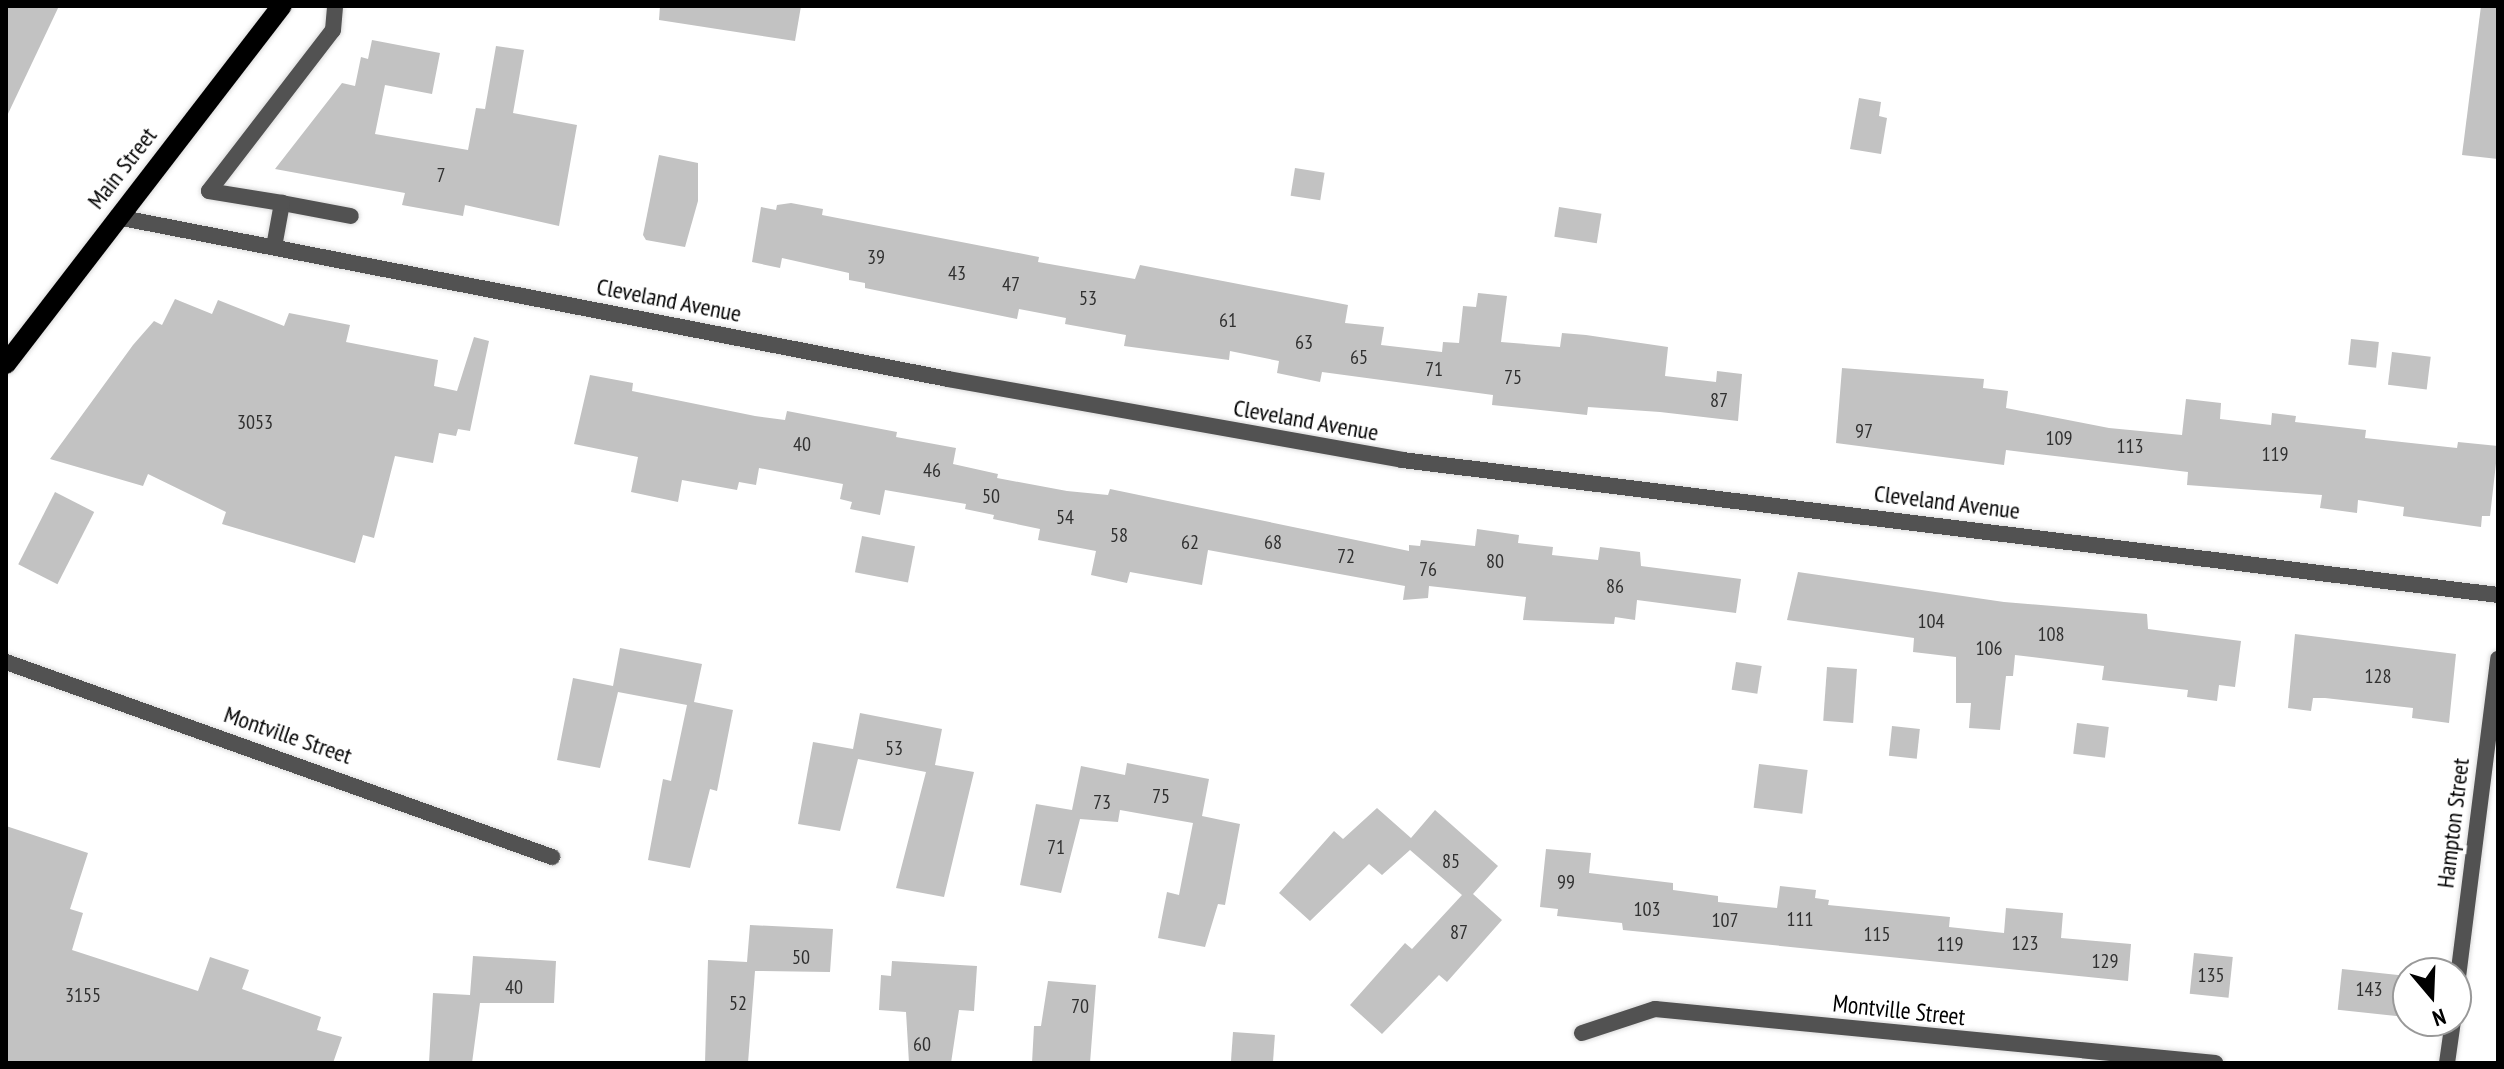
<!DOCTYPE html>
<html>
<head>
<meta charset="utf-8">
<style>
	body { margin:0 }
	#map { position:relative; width:2504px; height:1069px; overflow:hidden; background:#fff; font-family:"PT Sans Narrow",sans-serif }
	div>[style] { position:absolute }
	.building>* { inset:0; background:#c2c2c2; transform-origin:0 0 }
	.roads { filter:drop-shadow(0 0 2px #dbdbdb) drop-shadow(0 0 2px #dbdbdb) }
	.lane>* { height:16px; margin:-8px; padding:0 8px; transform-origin:8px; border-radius:8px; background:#525252 }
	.street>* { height:16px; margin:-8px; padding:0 8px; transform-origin:8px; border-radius:8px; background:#525252 }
	.primary>* { height:20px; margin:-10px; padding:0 10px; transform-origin:10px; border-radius:10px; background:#000 }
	span { translate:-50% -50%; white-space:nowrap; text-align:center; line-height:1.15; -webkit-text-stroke:7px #fff; paint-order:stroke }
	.number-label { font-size:20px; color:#303030 }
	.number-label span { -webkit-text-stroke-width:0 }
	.street-label { font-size:24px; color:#000 }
	.frame { position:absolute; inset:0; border:8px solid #000; pointer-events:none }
	.north { position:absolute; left:2392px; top:957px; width:80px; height:80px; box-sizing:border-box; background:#fff; border:2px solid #999; border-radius:50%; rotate:161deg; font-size:22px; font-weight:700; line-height:32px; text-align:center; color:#000 }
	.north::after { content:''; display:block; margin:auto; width:28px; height:36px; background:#000; clip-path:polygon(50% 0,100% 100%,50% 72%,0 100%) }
</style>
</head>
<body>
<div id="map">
	<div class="building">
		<i style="clip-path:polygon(6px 6px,59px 6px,6px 118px)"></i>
		<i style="clip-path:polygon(660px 6px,801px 6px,795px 41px,659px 20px)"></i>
		<i style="clip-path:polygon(2481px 6px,2498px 6px,2498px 159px,2462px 155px)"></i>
		<i style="clip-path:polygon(372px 40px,440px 53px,432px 94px,385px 85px,375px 134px,468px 150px,476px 108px,485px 109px,496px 46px,524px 50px,513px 113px,577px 125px,559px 226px,465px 205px,463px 216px,402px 205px,405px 193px,275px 169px,342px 83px,355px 86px,361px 57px,368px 59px)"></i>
		<i style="clip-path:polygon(1859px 98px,1881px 102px,1879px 116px,1887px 118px,1881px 154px,1850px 149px)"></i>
		<i style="clip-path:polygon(659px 155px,698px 163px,698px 201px,685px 247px,646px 240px,643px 235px)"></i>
		<i style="left:1295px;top:168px;width:30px;height:28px;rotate:9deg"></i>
		<i style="clip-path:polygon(791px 203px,823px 209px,822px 215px,1039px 257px,1038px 262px,1135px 279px,1140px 265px,1348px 305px,1345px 323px,1384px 327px,1381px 345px,1442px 352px,1443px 342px,1459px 343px,1463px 306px,1476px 307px,1478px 293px,1507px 296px,1501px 342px,1560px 347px,1562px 333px,1586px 335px,1668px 347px,1665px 376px,1716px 382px,1717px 371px,1742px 374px,1738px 421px,1660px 412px,1588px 407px,1587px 415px,1492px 405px,1493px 395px,1322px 372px,1320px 382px,1277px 373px,1279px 361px,1230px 351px,1229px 360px,1124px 346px,1126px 335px,1065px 324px,1066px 318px,1019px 309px,1017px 319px,865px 288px,865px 283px,849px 280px,849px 273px,782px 258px,780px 268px,752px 262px,761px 207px,776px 210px,777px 205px)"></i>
		<i style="left:1559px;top:207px;width:43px;height:30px;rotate:9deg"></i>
		<i style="clip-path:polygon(175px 299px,212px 314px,218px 300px,284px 326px,289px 313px,350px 325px,346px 342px,438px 360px,434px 386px,457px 391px,474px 337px,489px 341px,470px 431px,458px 429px,456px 436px,439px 433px,433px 463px,395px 456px,374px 538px,363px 535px,355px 563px,222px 524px,226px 512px,148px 474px,143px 486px,50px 459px,133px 345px,154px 321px,162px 325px)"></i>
		<i style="left:2351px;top:339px;width:28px;height:26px;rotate:6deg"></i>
		<i style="left:2392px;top:352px;width:39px;height:33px;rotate:7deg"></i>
		<i style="clip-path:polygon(1842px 368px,1984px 379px,1983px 388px,2008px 391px,2006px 408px,2109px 428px,2182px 435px,2186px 399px,2221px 403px,2220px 419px,2271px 425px,2272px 413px,2296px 416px,2295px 422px,2366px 430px,2365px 438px,2457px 448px,2458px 442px,2498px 446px,2490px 516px,2482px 516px,2481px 527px,2403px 516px,2404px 507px,2358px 500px,2357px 513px,2320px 508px,2322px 495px,2187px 485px,2188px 472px,2006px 450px,2004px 465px,1836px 443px)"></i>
		<i style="clip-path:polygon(590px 375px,633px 383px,632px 391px,755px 416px,785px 420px,787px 411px,897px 432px,896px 437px,956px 448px,953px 464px,998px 474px,997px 478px,1067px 491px,1108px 495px,1110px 489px,1409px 551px,1409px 545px,1420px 546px,1421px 540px,1475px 546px,1477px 529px,1519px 535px,1518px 543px,1553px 547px,1552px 555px,1598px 560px,1600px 547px,1640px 552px,1641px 566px,1741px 579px,1736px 613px,1637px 600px,1635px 620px,1615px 617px,1614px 624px,1523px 620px,1526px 597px,1429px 586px,1428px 598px,1403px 600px,1405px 586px,1208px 550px,1202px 585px,1130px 572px,1127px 583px,1091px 575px,1096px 551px,1038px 540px,1040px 529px,993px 519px,994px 515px,965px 509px,966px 504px,885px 490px,880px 515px,850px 509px,852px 502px,840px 499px,843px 484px,759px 468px,756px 485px,739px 482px,737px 490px,682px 480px,678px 502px,631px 492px,638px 457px,574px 444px)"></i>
		<i style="left:55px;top:492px;width:44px;height:81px;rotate:27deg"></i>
		<i style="left:862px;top:536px;width:54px;height:37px;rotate:11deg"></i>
		<i style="clip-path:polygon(1798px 572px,2004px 602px,2147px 614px,2148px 629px,2241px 641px,2235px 687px,2219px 685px,2217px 701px,2187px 697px,2188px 690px,2102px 680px,2104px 666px,2015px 655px,2013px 676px,2006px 676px,2000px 730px,1969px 728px,1971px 703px,1956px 703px,1956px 657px,1913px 652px,1914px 638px,1787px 620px)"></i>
		<i style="clip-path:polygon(2295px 634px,2456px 654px,2449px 723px,2412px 718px,2413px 708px,2325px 698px,2313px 698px,2311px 711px,2288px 708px)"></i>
		<i style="clip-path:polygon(620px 648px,702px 664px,694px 702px,733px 710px,717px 791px,710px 789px,690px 868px,648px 860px,663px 779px,671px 781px,687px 705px,618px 692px,600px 768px,557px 760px,573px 678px,613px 686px)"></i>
		<i style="left:1736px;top:662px;width:26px;height:28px;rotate:9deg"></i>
		<i style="left:1827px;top:667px;width:30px;height:54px;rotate:4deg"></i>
		<i style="clip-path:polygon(860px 713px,942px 729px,935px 765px,974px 772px,944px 897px,896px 888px,926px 772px,858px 759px,840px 831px,798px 824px,813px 742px,853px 749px)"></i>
		<i style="left:2077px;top:723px;width:32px;height:31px;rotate:7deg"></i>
		<i style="left:1892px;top:726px;width:28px;height:30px;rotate:6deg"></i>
		<i style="clip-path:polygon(1127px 763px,1209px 779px,1202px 816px,1240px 824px,1225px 905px,1218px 904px,1205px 947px,1158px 938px,1167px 892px,1179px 895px,1193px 823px,1120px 810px,1118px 822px,1080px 819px,1061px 893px,1020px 885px,1036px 804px,1072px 810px,1081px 766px,1125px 775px)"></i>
		<i style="left:1759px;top:764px;width:49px;height:44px;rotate:7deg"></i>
		<i style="clip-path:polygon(1377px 808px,1411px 838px,1435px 810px,1498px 866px,1473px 894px,1502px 920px,1447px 982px,1439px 975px,1382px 1034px,1350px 1005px,1405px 943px,1412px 949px,1462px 895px,1410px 850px,1382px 875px,1369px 864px,1310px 921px,1279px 893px,1334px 831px,1343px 839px)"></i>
		<i style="clip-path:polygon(6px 826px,88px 853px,70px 909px,83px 913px,72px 950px,198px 991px,210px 957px,249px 970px,242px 989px,321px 1017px,317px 1030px,342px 1037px,333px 1063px,6px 1063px)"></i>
		<i style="clip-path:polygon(1546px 849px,1591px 853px,1589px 873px,1673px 883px,1673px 890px,1718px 896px,1718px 902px,1777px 908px,1780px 886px,1816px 890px,1815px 898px,1829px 900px,1828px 905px,1950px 917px,1949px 927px,2004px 933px,2006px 908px,2063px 913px,2061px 938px,2131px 944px,2128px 981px,1623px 930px,1622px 923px,1557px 916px,1558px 909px,1540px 907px)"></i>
		<i style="clip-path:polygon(750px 925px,833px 929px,830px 972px,755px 971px,748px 1063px,705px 1063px,708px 960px,747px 962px)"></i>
		<i style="left:2194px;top:953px;width:39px;height:41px;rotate:6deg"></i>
		<i style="clip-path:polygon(473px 956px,556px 961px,554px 1003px,480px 1003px,472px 1063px,429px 1063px,433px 993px,470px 995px)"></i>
		<i style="clip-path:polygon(892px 961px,977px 966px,974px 1011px,959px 1010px,951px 1063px,909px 1063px,906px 1012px,879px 1010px,881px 975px,891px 976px)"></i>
		<i style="left:2342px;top:969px;width:61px;height:41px;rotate:6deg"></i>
		<i style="clip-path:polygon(1048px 981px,1096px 985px,1090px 1063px,1032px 1063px,1034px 1026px,1041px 1026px)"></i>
		<i style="left:1233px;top:1032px;width:42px;height:31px;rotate:4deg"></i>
	</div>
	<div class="roads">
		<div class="lane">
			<i style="left:282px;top:203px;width:70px;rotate:10.7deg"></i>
			<i style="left:274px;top:247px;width:45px;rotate:-79.7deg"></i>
			<i style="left:282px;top:203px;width:74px;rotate:-170.7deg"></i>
			<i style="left:209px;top:191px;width:203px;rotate:-52.4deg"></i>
			<i style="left:333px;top:30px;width:24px;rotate:-85deg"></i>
		</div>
		<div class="street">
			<i style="left:117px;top:217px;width:847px;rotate:11.03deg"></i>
			<i style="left:948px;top:379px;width:461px;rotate:10.1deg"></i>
			<i style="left:1402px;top:460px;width:1104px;rotate:7.02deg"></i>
			<i style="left:6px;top:662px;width:580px;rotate:19.65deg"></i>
			<i style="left:2456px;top:993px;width:337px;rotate:-82.8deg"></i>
			<i style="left:1582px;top:1033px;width:77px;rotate:-18.2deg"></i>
			<i style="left:1655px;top:1009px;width:563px;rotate:5.51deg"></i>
			<i style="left:2447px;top:1063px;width:42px;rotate:-81.9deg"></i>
		</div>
		<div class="primary">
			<i style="left:6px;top:364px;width:452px;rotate:-52.4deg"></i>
		</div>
	</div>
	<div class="number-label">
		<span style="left:441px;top:175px">7</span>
		<span style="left:876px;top:257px">39</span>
		<span style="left:957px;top:273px">43</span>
		<span style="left:1011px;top:284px">47</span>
		<span style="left:1088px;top:298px">53</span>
		<span style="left:1228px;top:320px">61</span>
		<span style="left:1304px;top:342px">63</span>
		<span style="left:1359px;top:357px">65</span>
		<span style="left:1434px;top:369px">71</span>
		<span style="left:1513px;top:377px">75</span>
		<span style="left:1719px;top:400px">87</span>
		<span style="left:255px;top:422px">3053</span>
		<span style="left:1864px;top:431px">97</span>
		<span style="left:2059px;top:438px">109</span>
		<span style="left:802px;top:444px">40</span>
		<span style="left:2130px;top:446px">113</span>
		<span style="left:2275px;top:454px">119</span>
		<span style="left:932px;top:470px">46</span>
		<span style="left:991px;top:496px">50</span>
		<span style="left:1065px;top:517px">54</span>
		<span style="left:1119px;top:535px">58</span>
		<span style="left:1190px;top:542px">62</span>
		<span style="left:1273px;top:542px">68</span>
		<span style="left:1346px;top:556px">72</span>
		<span style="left:1495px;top:561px">80</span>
		<span style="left:1428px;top:569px">76</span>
		<span style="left:1615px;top:586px">86</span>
		<span style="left:1931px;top:621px">104</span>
		<span style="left:2051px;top:634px">108</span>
		<span style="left:1989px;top:648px">106</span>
		<span style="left:2378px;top:676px">128</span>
		<span style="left:894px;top:748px">53</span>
		<span style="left:1161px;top:796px">75</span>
		<span style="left:1102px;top:802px">73</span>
		<span style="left:1056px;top:847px">71</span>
		<span style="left:1451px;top:861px">85</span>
		<span style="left:1566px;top:882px">99</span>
		<span style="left:1647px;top:909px">103</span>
		<span style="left:1800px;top:919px">111</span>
		<span style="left:1725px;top:920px">107</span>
		<span style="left:1459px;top:932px">87</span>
		<span style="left:1877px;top:934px">115</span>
		<span style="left:2025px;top:943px">123</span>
		<span style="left:1950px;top:944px">119</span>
		<span style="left:801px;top:957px">50</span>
		<span style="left:2105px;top:961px">129</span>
		<span style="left:2211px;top:975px">135</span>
		<span style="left:514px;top:987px">40</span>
		<span style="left:2369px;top:989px">143</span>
		<span style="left:83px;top:995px">3155</span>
		<span style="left:738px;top:1003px">52</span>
		<span style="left:1080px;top:1006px">70</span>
		<span style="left:922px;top:1044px">60</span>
	</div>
	<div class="street-label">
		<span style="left:122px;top:168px;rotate:-52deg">Main Street</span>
		<span style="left:669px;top:300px;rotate:11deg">Cleveland Avenue</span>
		<span style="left:1306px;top:420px;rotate:10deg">Cleveland Avenue</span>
		<span style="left:1947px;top:502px;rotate:7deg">Cleveland Avenue</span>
		<span style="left:288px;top:735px;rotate:19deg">Montville Street</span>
		<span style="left:2453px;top:823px;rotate:-83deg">Hampton Street</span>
		<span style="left:1899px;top:1010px;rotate:6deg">Montville Street</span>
	</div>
	<div class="frame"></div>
	<div class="north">N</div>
</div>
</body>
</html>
